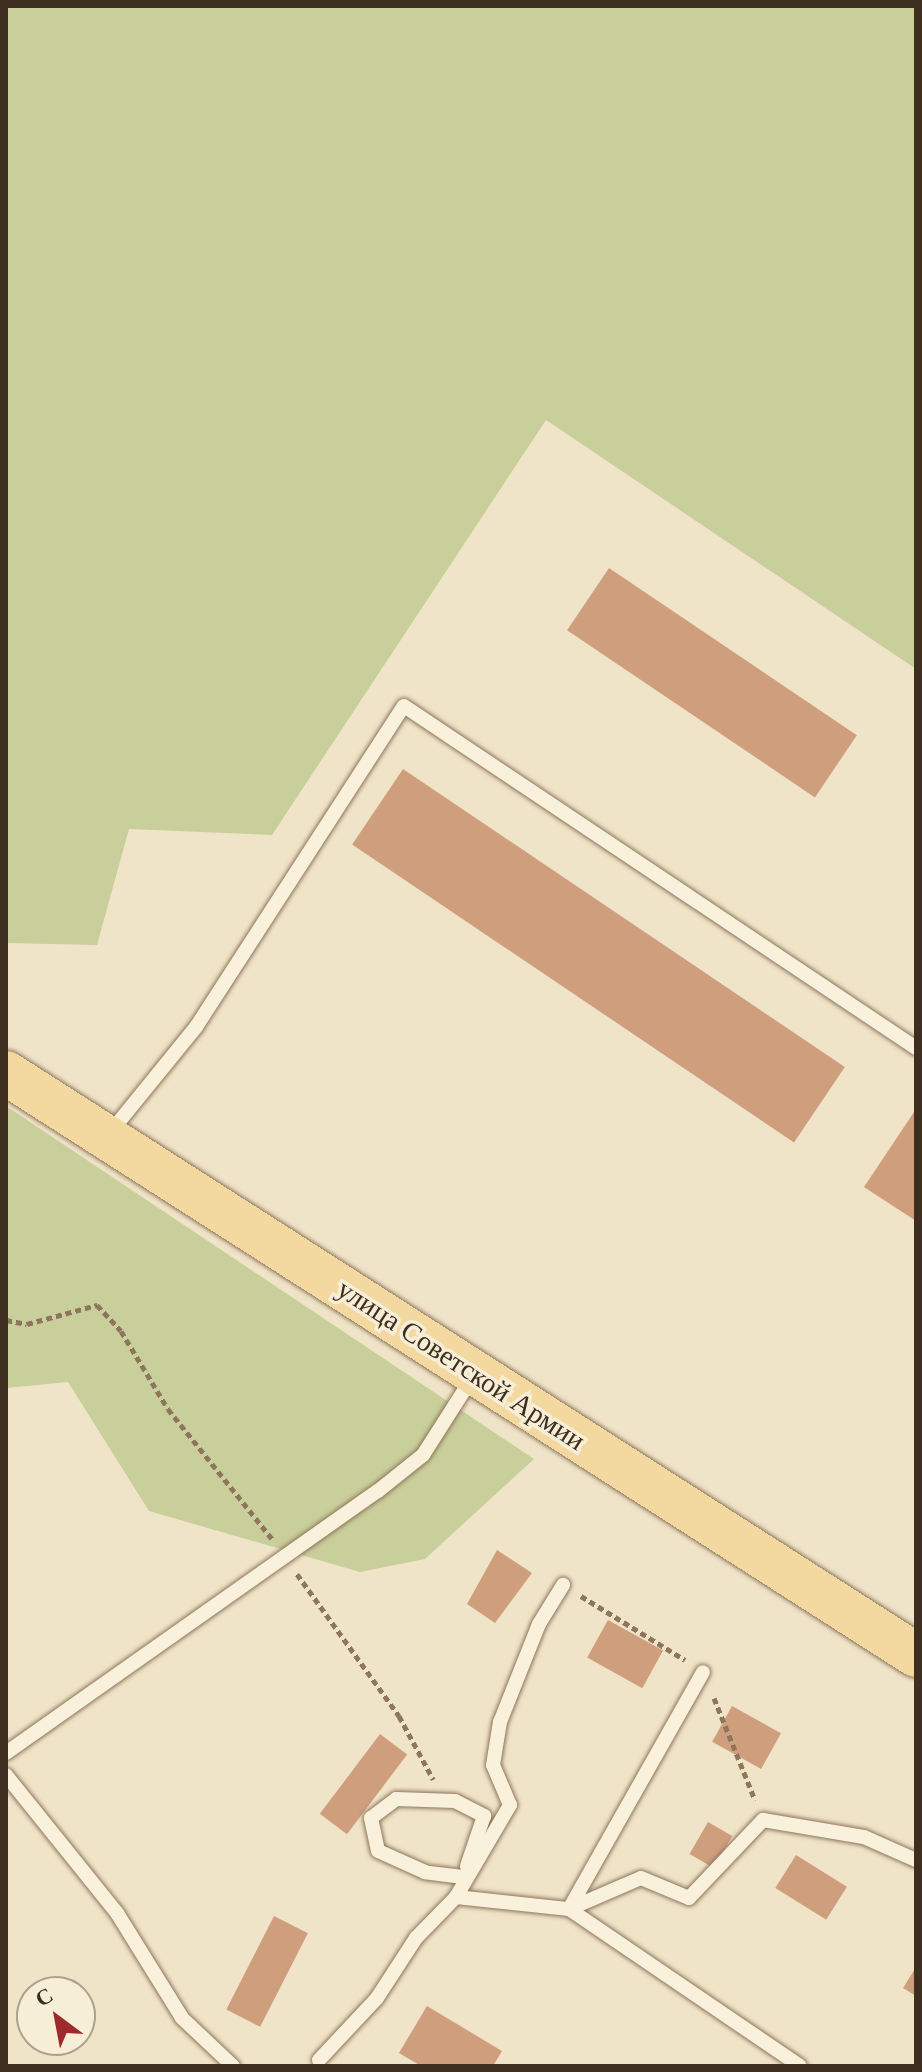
<!DOCTYPE html>
<html>
<head>
<meta charset="utf-8">
<style>
	body { margin:0 }
	#map { position:relative; width:922px; height:2072px; overflow:hidden; background:#f0e4c8; font-family:Georgia,serif }
	div>[style] { position:absolute }
	.green>* { inset:0; background:#c9cf9b }
	.building>* { inset:0; background:#cf9f7d; transform-origin:0 0 }
	.path>* { height:5px; margin-top:-2.5px; transform-origin:0; background:repeating-linear-gradient(90deg,#8d765c 0 6px,transparent 0 10px) }
	.roads { filter:drop-shadow(0 0 2px #8d765c) drop-shadow(0 0 2px #8d765c) }
	.lane>* { height:14px; margin:-7px; padding:0 7px; transform-origin:7px; border-radius:7px; background:#faf1dc }
	.primary>* { height:44px; margin:-22px; padding:0 22px; transform-origin:22px; border-radius:22px; background:#f3d9a0 }
	span { translate:-50% -50%; white-space:nowrap; text-align:center; line-height:1.15; -webkit-text-stroke:7px #f7eed8; paint-order:stroke }
	.street-label { font-size:28px; color:#3d2e20 }
	.frame { position:absolute; inset:0; border:8px solid #3d2e20; pointer-events:none }
	.north { position:absolute; left:16px; top:1976px; width:80px; height:80px; box-sizing:border-box; background:#f7eed8; border:2px solid #ada18e; border-radius:50%; rotate:328deg; font-size:22px; font-weight:700; line-height:32px; text-align:center; color:#3d2e20 }
	.north::after { content:''; display:block; margin:auto; width:28px; height:36px; background:#9e2a2b; clip-path:polygon(50% 0,100% 100%,50% 72%,0 100%) }
</style>
</head>
<body>
<div id="map">
	<div class="green">
		<i style="clip-path:polygon(6px 6px,916px 6px,916px 669px,546px 420px,272px 835px,129px 829px,97px 945px,6px 943px)"></i>
		<i style="clip-path:polygon(6px 1106px,534px 1459px,425px 1559px,360px 1572px,149px 1511px,68px 1382px,6px 1388px)"></i>
	</div>
	<div class="building">
		<i style="left:609px;top:568px;width:299px;height:75px;rotate:34deg"></i>
		<i style="left:403px;top:769px;width:533px;height:91px;rotate:34deg"></i>
		<i style="clip-path:polygon(916px 1109px,916px 1221px,864px 1187px)"></i>
		<i style="clip-path:polygon(497px 1550px,532px 1573px,495px 1623px,467px 1604px)"></i>
		<i style="left:608px;top:1620px;width:63px;height:43px;rotate:29deg"></i>
		<i style="left:732px;top:1706px;width:56px;height:41px;rotate:29deg"></i>
		<i style="left:380px;top:1734px;width:34px;height:100px;rotate:37deg"></i>
		<i style="left:708px;top:1822px;width:28px;height:37px;rotate:30deg"></i>
		<i style="left:796px;top:1855px;width:60px;height:39px;rotate:32deg"></i>
		<i style="left:274px;top:1916px;width:38px;height:105px;rotate:27deg"></i>
		<i style="clip-path:polygon(916px 1967px,916px 1996px,903px 1988px)"></i>
		<i style="clip-path:polygon(427px 2006px,502px 2051px,493px 2066px,421px 2066px,399px 2053px)"></i>
	</div>
	<div class="path">
		<i style="left:6px;top:1320px;width:21px;rotate:11deg"></i>
		<i style="left:27px;top:1324px;width:73px;rotate:-15.2deg"></i>
		<i style="left:97px;top:1305px;width:35px;rotate:47deg"></i>
		<i style="left:121px;top:1331px;width:91px;rotate:58.9deg"></i>
		<i style="left:168px;top:1409px;width:168px;rotate:51.3deg"></i>
		<i style="left:297px;top:1574px;width:175px;rotate:54.3deg"></i>
		<i style="left:399px;top:1716px;width:72px;rotate:61.6deg"></i>
		<i style="left:581px;top:1596px;width:122px;rotate:31.6deg"></i>
		<i style="left:714px;top:1698px;width:110px;rotate:68.1deg"></i>
	</div>
	<div class="roads">
		<div class="lane">
			<i style="left:109px;top:1134px;width:138px;rotate:-50.9deg"></i>
			<i style="left:196px;top:1027px;width:382px;rotate:-57.1deg"></i>
			<i style="left:404px;top:706px;width:616px;rotate:33.74deg"></i>
			<i style="left:6px;top:1753px;width:455px;rotate:-35.2deg"></i>
			<i style="left:378px;top:1491px;width:58px;rotate:-38.7deg"></i>
			<i style="left:423px;top:1455px;width:91px;rotate:-57.5deg"></i>
			<i style="left:6px;top:1775px;width:177px;rotate:51.2deg"></i>
			<i style="left:117px;top:1913px;width:123px;rotate:58.2deg"></i>
			<i style="left:182px;top:2018px;width:70px;rotate:43.3deg"></i>
			<i style="left:463px;top:1877px;width:38px;rotate:-173deg"></i>
			<i style="left:425px;top:1872px;width:51px;rotate:-155.9deg"></i>
			<i style="left:378px;top:1851px;width:34px;rotate:-102deg"></i>
			<i style="left:371px;top:1818px;width:31px;rotate:-37deg"></i>
			<i style="left:396px;top:1799px;width:59px;rotate:1.9deg"></i>
			<i style="left:455px;top:1801px;width:33px;rotate:27deg"></i>
			<i style="left:484px;top:1816px;width:53px;rotate:108.8deg"></i>
			<i style="left:456px;top:1897px;width:107px;rotate:-59.6deg"></i>
			<i style="left:510px;top:1805px;width:43px;rotate:-113deg"></i>
			<i style="left:493px;top:1765px;width:44px;rotate:-80.8deg"></i>
			<i style="left:500px;top:1722px;width:105px;rotate:-68.3deg"></i>
			<i style="left:539px;top:1624px;width:46px;rotate:-58.4deg"></i>
			<i style="left:569px;top:1909px;width:78px;rotate:-23.3deg"></i>
			<i style="left:641px;top:1878px;width:52px;rotate:22.6deg"></i>
			<i style="left:689px;top:1898px;width:108px;rotate:-46.5deg"></i>
			<i style="left:763px;top:1820px;width:102px;rotate:9.6deg"></i>
			<i style="left:864px;top:1837px;width:57px;rotate:23.9deg"></i>
			<i style="left:569px;top:1909px;width:272px;rotate:-60.5deg"></i>
			<i style="left:319px;top:2060px;width:85px;rotate:-46.9deg"></i>
			<i style="left:377px;top:1998px;width:72px;rotate:-57deg"></i>
			<i style="left:416px;top:1938px;width:57px;rotate:-45.7deg"></i>
			<i style="left:456px;top:1897px;width:114px;rotate:6.1deg"></i>
			<i style="left:569px;top:1909px;width:279px;rotate:34.2deg"></i>
		</div>
		<div class="primary">
			<i style="left:6px;top:1073px;width:1080px;rotate:32.6deg"></i>
		</div>
	</div>
	<div class="street-label">
		<span style="left:461px;top:1365px;rotate:33deg">улица Советской Армии</span>
	</div>
	<div class="frame"></div>
	<div class="north">С</div>
</div>
</body>
</html>
